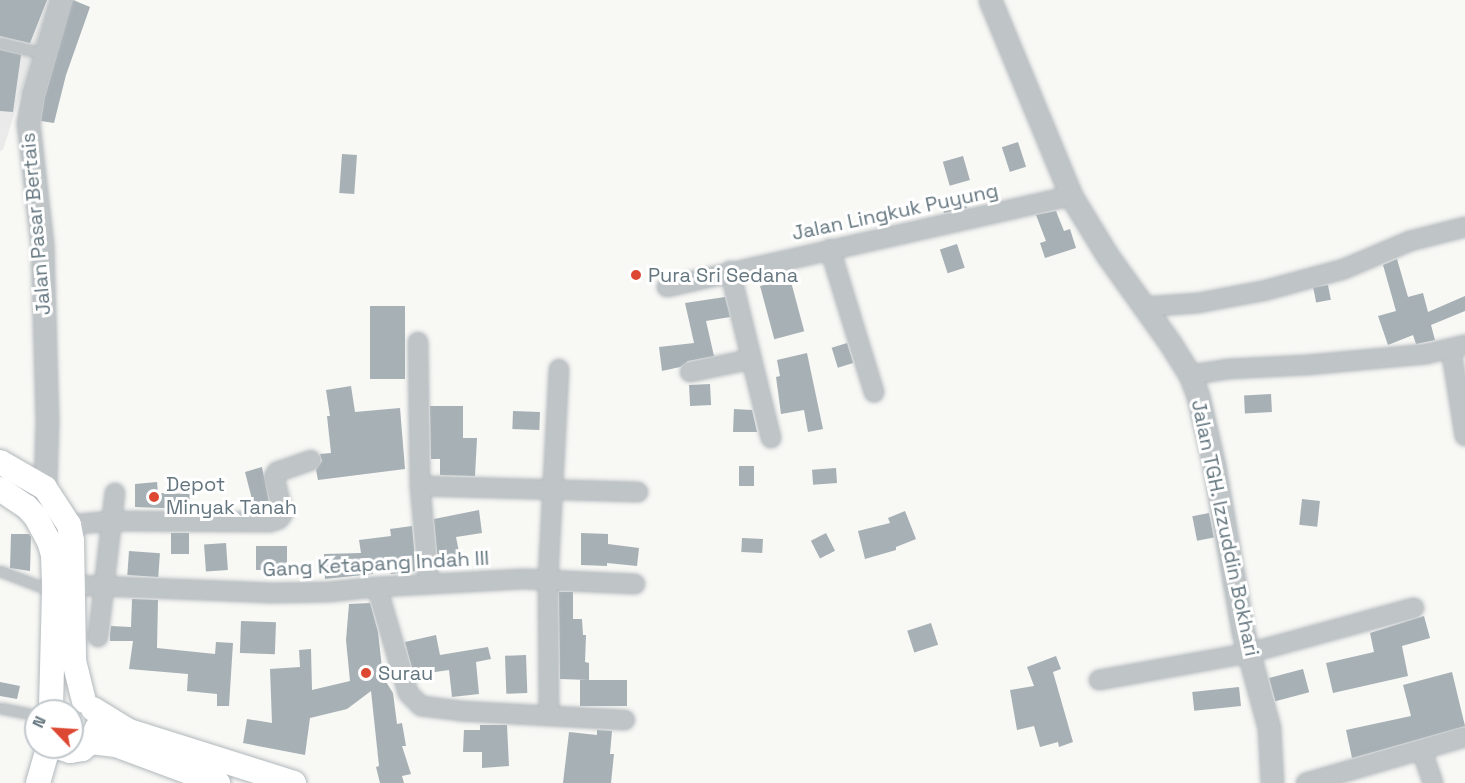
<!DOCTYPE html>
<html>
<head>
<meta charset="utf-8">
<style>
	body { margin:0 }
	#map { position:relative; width:1465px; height:783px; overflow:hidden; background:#f8f8f5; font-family:"Space Grotesk",sans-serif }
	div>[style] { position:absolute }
	.built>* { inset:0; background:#e9eae9 }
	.building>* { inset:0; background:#a6b0b5; transform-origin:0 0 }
	.roads { filter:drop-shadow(0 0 2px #b2b8bc) drop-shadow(0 0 2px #b2b8bc) }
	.service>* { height:9px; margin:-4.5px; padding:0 4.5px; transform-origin:4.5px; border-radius:4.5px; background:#bfc4c7 }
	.minor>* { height:18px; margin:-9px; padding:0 9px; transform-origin:9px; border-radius:9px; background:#bfc4c7 }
	.tertiary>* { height:21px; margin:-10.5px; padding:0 10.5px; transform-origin:10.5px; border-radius:10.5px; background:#bfc4c7 }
	.secondary>* { height:24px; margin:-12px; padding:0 12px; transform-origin:12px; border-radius:12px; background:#fff }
	.dots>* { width:16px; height:16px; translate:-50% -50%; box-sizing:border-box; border:3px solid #fff; border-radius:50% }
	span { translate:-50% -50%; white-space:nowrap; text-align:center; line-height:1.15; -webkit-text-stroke:6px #fff; paint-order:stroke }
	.street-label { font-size:20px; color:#64767f }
	.poi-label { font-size:20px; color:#64767f }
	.left { translate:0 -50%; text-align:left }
	.north { position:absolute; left:24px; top:699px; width:60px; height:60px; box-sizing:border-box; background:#fff; border:2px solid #c1c8cc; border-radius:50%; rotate:295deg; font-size:16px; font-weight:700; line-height:24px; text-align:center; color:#64767f }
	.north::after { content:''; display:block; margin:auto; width:21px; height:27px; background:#dc4831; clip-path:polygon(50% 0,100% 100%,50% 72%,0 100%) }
</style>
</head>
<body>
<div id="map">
	<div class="built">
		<i style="clip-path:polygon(0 0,49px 0,49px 2px,3px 150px,0 151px)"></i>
	</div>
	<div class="building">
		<i style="clip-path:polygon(0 0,47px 0,30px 43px,0 36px)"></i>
		<i style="clip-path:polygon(73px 0,90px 7px,66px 75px,54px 123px,41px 121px,45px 97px)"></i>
		<i style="clip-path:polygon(0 50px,21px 55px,13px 112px,0 111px)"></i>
		<i style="left:1018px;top:142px;width:26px;height:17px;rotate:72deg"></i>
		<i style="left:342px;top:154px;width:15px;height:39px;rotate:4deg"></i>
		<i style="left:963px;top:156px;width:25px;height:21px;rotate:74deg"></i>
		<i style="clip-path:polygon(964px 196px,967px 208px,944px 213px,941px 203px)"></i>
		<i style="clip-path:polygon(1056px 211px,1064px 231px,1070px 229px,1076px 248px,1045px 258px,1040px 243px,1046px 241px,1036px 215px)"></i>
		<i style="left:957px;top:244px;width:25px;height:18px;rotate:72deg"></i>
		<i style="clip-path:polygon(1397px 259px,1408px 297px,1423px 293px,1428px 312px,1465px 296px,1465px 311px,1431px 325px,1435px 340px,1416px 344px,1413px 335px,1388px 345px,1378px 316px,1396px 311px,1383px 265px)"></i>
		<i style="left:790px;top:278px;width:55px;height:31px;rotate:75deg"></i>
		<i style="left:1328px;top:285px;width:15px;height:15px;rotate:79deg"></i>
		<i style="clip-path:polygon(725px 297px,730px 317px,706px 321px,714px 356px,688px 361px,680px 367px,662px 371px,659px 347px,694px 343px,685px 303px)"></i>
		<i style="left:370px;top:306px;width:35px;height:73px"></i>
		<i style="left:847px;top:343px;width:21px;height:16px;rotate:73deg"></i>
		<i style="clip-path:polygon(807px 353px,823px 429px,808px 432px,804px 410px,781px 414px,776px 377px,780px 376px,777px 360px)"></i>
		<i style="left:710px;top:384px;width:21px;height:21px;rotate:87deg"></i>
		<i style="clip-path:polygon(351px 386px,355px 412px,400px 408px,405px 469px,318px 480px,316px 470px,322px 461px,320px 454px,331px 453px,327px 416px,330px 416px,326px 390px)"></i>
		<i style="left:1271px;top:394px;width:18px;height:27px;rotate:87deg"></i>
		<i style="clip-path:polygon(430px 406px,463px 406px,463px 438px,477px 438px,475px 476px,440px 475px,440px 459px,431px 459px)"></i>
		<i style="clip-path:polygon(734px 409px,752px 410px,757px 432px,733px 432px)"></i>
		<i style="left:513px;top:411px;width:27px;height:18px;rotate:2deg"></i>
		<i style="left:754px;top:466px;width:20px;height:15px;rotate:90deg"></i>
		<i style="clip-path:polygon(262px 467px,270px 508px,255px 511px,245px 472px)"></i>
		<i style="left:836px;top:468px;width:15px;height:24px;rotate:86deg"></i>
		<i style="clip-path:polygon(157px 482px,158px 493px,190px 494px,189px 509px,135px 507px,135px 484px)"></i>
		<i style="left:1302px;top:499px;width:18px;height:26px;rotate:6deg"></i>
		<i style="clip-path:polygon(479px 510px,482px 533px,456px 537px,460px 557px,438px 561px,434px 519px)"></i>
		<i style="clip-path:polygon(905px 511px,916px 539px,896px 547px,896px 550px,865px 559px,858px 531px,890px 523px,888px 518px)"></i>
		<i style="left:1209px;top:513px;width:25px;height:17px;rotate:79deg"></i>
		<i style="clip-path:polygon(412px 526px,416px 571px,391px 574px,388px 566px,373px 568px,373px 574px,325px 579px,324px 554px,361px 553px,359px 540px,391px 536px,390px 529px)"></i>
		<i style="left:171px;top:533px;width:18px;height:21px"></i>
		<i style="clip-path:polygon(581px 533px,608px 534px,608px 544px,639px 548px,637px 566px,607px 563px,607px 566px,581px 565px)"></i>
		<i style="left:826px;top:533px;width:20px;height:17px;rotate:63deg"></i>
		<i style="clip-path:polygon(11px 534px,29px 534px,31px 537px,30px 571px,10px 568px)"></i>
		<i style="left:742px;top:538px;width:21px;height:14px;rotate:3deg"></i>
		<i style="left:226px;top:543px;width:27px;height:22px;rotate:86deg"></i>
		<i style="left:256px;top:546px;width:31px;height:24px"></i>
		<i style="left:129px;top:551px;width:31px;height:24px;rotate:4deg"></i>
		<i style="clip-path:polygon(559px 592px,573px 592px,573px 619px,582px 619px,583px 635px,586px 635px,585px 662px,589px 663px,589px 680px,560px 679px)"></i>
		<i style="clip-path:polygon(132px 599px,158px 600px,157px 648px,215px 654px,216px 642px,233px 643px,229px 706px,217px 706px,217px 694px,187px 691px,188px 674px,129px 669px,133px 641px,110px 641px,110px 634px,111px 626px,131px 627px)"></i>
		<i style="clip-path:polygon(370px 603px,378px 632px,383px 677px,393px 693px,397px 724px,402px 723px,406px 746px,402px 746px,411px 774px,402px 776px,404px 783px,380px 783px,376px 767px,379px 766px,371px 691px,347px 709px,310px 718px,305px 755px,243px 743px,247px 719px,272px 723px,270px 669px,300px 667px,299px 650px,311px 649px,312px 690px,350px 681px,346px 640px,349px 604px)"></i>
		<i style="clip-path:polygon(1424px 616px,1430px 638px,1402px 646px,1408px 676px,1333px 693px,1326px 663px,1374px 652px,1370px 633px)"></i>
		<i style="left:241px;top:621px;width:35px;height:32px;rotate:2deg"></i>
		<i style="left:931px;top:623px;width:23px;height:25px;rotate:72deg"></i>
		<i style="clip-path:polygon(436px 635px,440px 655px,488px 647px,491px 659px,476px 662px,479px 694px,452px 697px,449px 670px,414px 675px,405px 642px)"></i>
		<i style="left:526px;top:655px;width:38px;height:21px;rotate:88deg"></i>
		<i style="clip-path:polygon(1056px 656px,1061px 669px,1053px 672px,1073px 742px,1059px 747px,1058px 742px,1040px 747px,1034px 726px,1017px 730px,1010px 690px,1034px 686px,1027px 667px)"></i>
		<i style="left:1303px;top:669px;width:24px;height:35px;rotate:75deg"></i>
		<i style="clip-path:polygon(1452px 672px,1465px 726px,1352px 758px,1346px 730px,1411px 716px,1403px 685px)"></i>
		<i style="left:580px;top:680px;width:47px;height:26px"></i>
		<i style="clip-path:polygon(0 682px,20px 686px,17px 699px,0 696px)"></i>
		<i style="left:1239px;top:687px;width:19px;height:47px;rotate:84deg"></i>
		<i style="clip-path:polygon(480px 725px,507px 725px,509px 766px,482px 768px,482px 752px,463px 752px,464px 730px,480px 730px)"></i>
		<i style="clip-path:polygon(597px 730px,612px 731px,610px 754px,614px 754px,611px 783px,563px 783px,569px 732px,597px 735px)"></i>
	</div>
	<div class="roads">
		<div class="service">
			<i style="left:0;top:43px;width:46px;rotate:13.7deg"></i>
			<i style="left:0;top:571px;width:56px;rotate:21deg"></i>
			<i style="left:0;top:708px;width:37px;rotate:11deg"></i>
		</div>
		<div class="minor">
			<i style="left:830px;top:249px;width:150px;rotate:72.9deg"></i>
			<i style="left:730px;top:271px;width:172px;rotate:76.2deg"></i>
			<i style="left:667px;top:287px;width:414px;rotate:-12.7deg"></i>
			<i style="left:1143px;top:307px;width:55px;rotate:-4.2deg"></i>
			<i style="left:1198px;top:303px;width:66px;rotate:-10.5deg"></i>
			<i style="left:1263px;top:291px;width:84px;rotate:-15.2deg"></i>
			<i style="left:1344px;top:269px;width:72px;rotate:-23deg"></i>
			<i style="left:1410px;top:241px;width:57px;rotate:-14.3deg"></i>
			<i style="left:418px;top:342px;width:144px;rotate:89.2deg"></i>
			<i style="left:420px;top:486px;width:98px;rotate:84.8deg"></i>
			<i style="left:1451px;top:349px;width:88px;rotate:80.9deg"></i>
			<i style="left:690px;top:372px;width:63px;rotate:-11.8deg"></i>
			<i style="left:1190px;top:375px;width:38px;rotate:-9deg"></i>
			<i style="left:1228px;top:369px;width:79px;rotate:-2.9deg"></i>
			<i style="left:1307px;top:365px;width:120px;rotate:-5.3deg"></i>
			<i style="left:1426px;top:354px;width:40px;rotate:-13deg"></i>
			<i style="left:420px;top:486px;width:218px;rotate:1.6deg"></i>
			<i style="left:69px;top:525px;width:42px;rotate:-5.4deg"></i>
			<i style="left:111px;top:521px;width:159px;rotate:0.4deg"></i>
			<i style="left:270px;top:522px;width:9px;rotate:-18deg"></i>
			<i style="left:279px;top:519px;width:7px;rotate:-56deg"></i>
			<i style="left:283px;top:513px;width:37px;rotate:-104deg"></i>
			<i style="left:274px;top:477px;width:6px;rotate:-59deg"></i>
			<i style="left:277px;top:472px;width:36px;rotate:-19deg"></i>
			<i style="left:73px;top:585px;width:195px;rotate:2.3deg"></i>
			<i style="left:268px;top:593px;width:60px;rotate:-1deg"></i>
			<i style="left:328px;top:592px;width:49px;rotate:-5.8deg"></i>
			<i style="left:377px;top:587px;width:146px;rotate:-3.1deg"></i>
			<i style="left:523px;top:579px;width:112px;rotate:2.6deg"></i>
			<i style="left:377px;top:587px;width:110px;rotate:73.7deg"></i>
			<i style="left:408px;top:693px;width:18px;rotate:45deg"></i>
			<i style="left:421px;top:706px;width:38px;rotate:7deg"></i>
			<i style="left:459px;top:711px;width:166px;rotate:3.1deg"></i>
			<i style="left:98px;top:637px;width:145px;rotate:-83.3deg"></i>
			<i style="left:1099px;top:680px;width:152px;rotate:-10.2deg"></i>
			<i style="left:1249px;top:653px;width:171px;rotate:-15.3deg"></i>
			<i style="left:549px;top:716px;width:137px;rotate:-90.4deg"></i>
			<i style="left:548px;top:579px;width:210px;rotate:-87deg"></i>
			<i style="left:1422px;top:751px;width:34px;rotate:71deg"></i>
			<i style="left:1306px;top:783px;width:166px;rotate:-16.1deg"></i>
		</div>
		<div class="tertiary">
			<i style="left:990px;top:0;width:212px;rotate:67.5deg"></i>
			<i style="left:1071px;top:196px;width:69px;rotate:58.6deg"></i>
			<i style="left:1107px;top:255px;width:108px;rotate:54.4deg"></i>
			<i style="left:1170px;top:343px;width:38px;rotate:58deg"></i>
			<i style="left:1190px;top:375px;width:22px;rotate:69deg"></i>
			<i style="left:1198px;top:396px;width:72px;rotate:77.1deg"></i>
			<i style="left:1214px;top:466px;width:169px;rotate:80.1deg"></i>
			<i style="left:1243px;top:632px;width:99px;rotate:74.8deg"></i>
			<i style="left:1269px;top:728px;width:55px;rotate:86.9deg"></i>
			<i style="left:45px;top:488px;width:67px;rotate:-88.3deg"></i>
			<i style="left:47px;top:421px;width:176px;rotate:-91.6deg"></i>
			<i style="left:42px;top:245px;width:123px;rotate:-96.5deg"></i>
			<i style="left:28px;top:123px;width:29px;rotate:-80deg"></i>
			<i style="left:33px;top:94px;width:98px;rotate:-73.4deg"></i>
		</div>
		<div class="secondary">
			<i style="left:0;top:462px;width:52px;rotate:30deg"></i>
			<i style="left:45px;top:488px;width:44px;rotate:57deg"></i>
			<i style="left:69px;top:525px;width:16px;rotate:79deg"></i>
			<i style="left:72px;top:541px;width:120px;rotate:89deg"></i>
			<i style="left:74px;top:661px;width:41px;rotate:76deg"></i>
			<i style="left:0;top:489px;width:32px;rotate:34deg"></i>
			<i style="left:27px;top:507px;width:13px;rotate:48deg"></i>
			<i style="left:36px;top:517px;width:27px;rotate:62deg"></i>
			<i style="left:49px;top:541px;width:15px;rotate:74deg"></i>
			<i style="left:53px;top:555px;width:37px;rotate:88deg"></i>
			<i style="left:54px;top:592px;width:115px;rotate:91.5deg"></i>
			<i style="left:93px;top:709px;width:42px;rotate:31.4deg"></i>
			<i style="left:129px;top:731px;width:173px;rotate:17.5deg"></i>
			<i style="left:91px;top:742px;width:25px;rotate:7deg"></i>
			<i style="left:116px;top:745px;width:109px;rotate:20.4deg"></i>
			<i style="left:58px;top:747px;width:13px;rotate:18deg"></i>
			<i style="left:70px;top:751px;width:12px;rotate:-9deg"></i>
			<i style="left:82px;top:749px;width:11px;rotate:-38deg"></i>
			<i style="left:91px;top:742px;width:15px;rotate:-67deg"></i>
			<i style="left:38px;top:783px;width:37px;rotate:-74deg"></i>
		</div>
	</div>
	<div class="dots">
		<i style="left:636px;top:275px;background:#dc4831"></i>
		<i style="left:154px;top:497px;background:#dc4831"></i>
		<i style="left:366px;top:673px;background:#dc4831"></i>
	</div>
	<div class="street-label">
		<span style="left:895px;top:212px;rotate:-12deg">Jalan Lingkuk Puyung</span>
		<span style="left:36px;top:224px;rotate:-95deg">Jalan Pasar Bertais</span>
		<span style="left:1225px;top:528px;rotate:78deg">Jalan TGH. Izzuddin Bokhari</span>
		<span style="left:376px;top:564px;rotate:-3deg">Gang Ketapang Indah III</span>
	</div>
	<div class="poi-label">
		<span class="left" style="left:648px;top:275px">Pura Sri Sedana</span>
		<span class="left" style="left:166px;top:496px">Depot<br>Minyak Tanah</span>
		<span class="left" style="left:378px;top:673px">Surau</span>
	</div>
	<div class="north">N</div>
</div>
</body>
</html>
